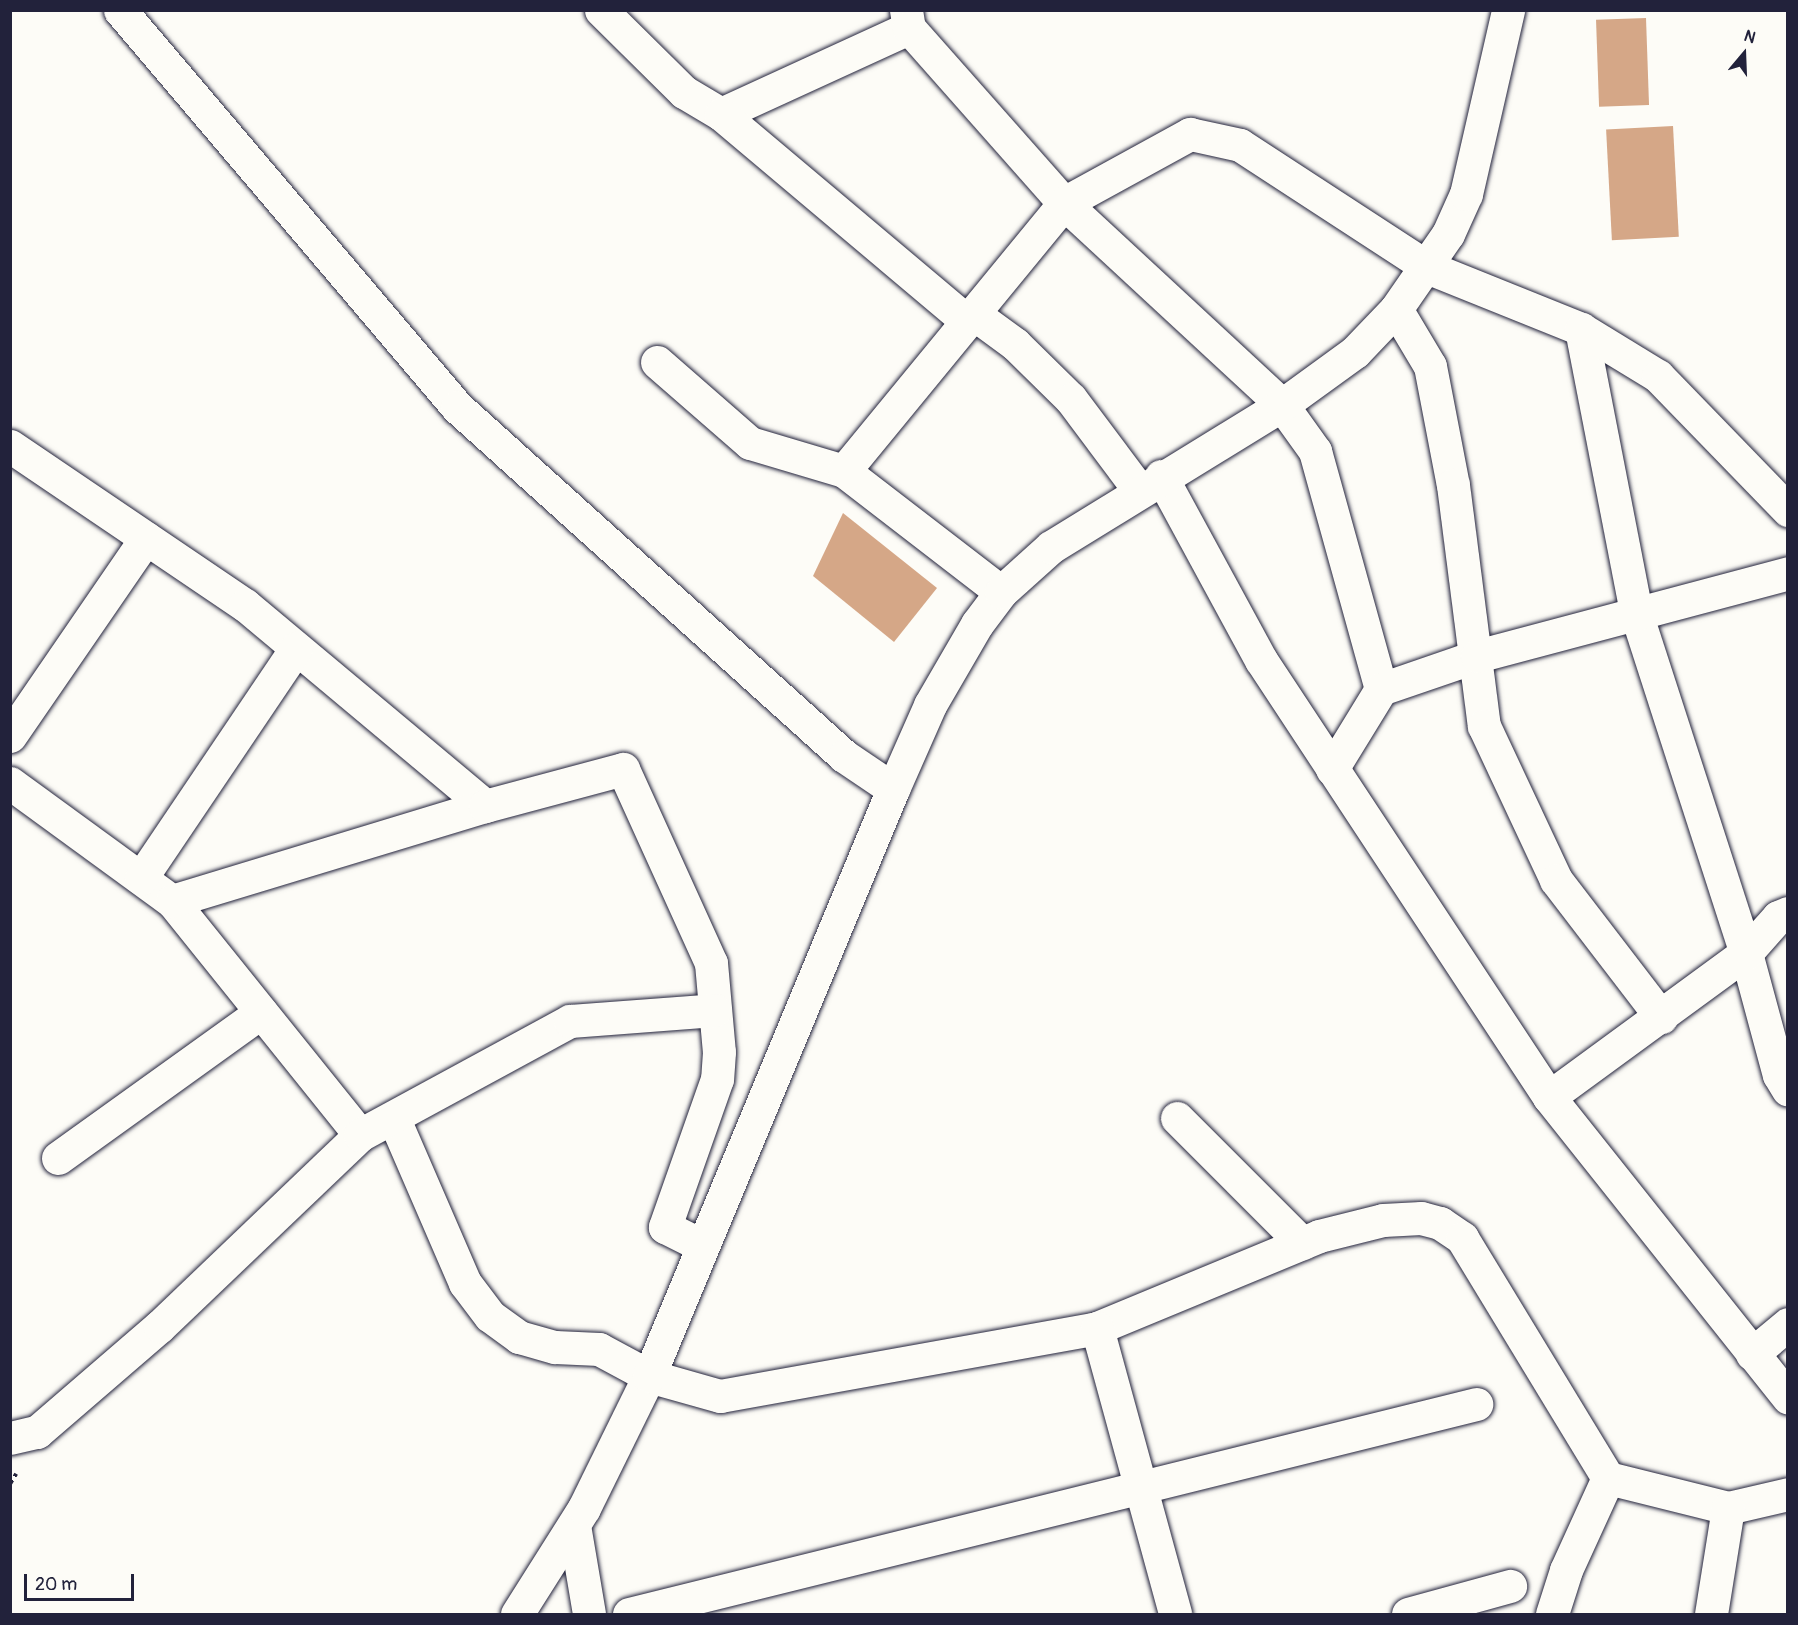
<!DOCTYPE html>
<html>
<head>
<meta charset="utf-8">
<style>
	body { margin:0 }
	#map { position:relative; width:1798px; height:1625px; overflow:hidden; background:#fdfcf7; font-family:Pangolin,sans-serif }
	div>[style] { position:absolute }
	.building>* { inset:0; background:#d5a787; transform-origin:0 0 }
	.path>* { height:4px; margin-top:-2px; transform-origin:0; background:repeating-linear-gradient(90deg,#22223b 0 4.5px,transparent 0 9px) }
	.roads { filter:drop-shadow(0 0 2px #22223b) drop-shadow(0 0 2px #22223b) }
	.minor>* { height:33px; margin:-16.5px; padding:0 16.5px; transform-origin:16.5px; border-radius:16.5px; background:#fdfcf7 }
	span { translate:-50% -50%; white-space:nowrap; text-align:center; line-height:1.15; -webkit-text-stroke:4.5px #fdfcf7; paint-order:stroke }
	.frame { position:absolute; inset:0; border:12px solid #22223b; pointer-events:none }
	.north { position:absolute; left:1714px; top:24px; width:60px; height:60px; -webkit-text-stroke:4px #fdfcf7; paint-order:stroke; rotate:19deg; font-size:16px; font-weight:700; line-height:24px; text-align:center; color:#22223b }
	.north::after { content:''; display:block; margin:auto; width:21px; height:27px; background:#22223b; clip-path:polygon(50% 0,100% 100%,50% 72%,0 100%) }
	.scale { position:absolute; left:24px; top:1574px; width:110px; height:27px; box-sizing:border-box; border:3px solid #22223b; border-top:0; padding-left:8px; font-size:18px; line-height:21px; white-space:nowrap; color:#22223b; -webkit-text-stroke:4px #fdfcf7; paint-order:stroke }
</style>
</head>
<body>
<div id="map">
	<div class="building">
		<i style="left:1646px;top:18px;width:87px;height:50px;rotate:88deg"></i>
		<i style="left:1673px;top:126px;width:111px;height:67px;rotate:87deg"></i>
		<i style="clip-path:polygon(843px 513px,937px 588px,894px 642px,813px 576px)"></i>
	</div>
	<div class="path">
		<i style="left:10px;top:1484px;width:12px;rotate:-59deg"></i>
	</div>
	<div class="roads">
		<div class="minor">
			<i style="left:120px;top:10px;width:521px;rotate:49.67deg"></i>
			<i style="left:457px;top:407px;width:521px;rotate:42.04deg"></i>
			<i style="left:844px;top:756px;width:59px;rotate:34deg"></i>
			<i style="left:601px;top:10px;width:117px;rotate:44.7deg"></i>
			<i style="left:684px;top:92px;width:43px;rotate:30.7deg"></i>
			<i style="left:721px;top:114px;width:207px;rotate:-24.6deg"></i>
			<i style="left:906px;top:10px;width:18px;rotate:81deg"></i>
			<i style="left:909px;top:28px;width:234px;rotate:48.5deg"></i>
			<i style="left:1064px;top:203px;width:297px;rotate:42.8deg"></i>
			<i style="left:1282px;top:405px;width:57px;rotate:54.3deg"></i>
			<i style="left:1315px;top:451px;width:247px;rotate:74.5deg"></i>
			<i style="left:721px;top:114px;width:322px;rotate:40.1deg"></i>
			<i style="left:1396px;top:309px;width:66px;rotate:59.2deg"></i>
			<i style="left:1430px;top:366px;width:121px;rotate:79.1deg"></i>
			<i style="left:1453px;top:485px;width:243px;rotate:82.7deg"></i>
			<i style="left:1484px;top:726px;width:170px;rotate:64.9deg"></i>
			<i style="left:1556px;top:880px;width:173px;rotate:52.5deg"></i>
			<i style="left:974px;top:314px;width:51px;rotate:36.2deg"></i>
			<i style="left:1015px;top:344px;width:78px;rotate:44.5deg"></i>
			<i style="left:1071px;top:399px;width:114px;rotate:53.2deg"></i>
			<i style="left:1581px;top:329px;width:292px;rotate:79deg"></i>
			<i style="left:1637px;top:616px;width:354px;rotate:72.1deg"></i>
			<i style="left:1746px;top:953px;width:126px;rotate:74.9deg"></i>
			<i style="left:1779px;top:1075px;width:17px;rotate:59deg"></i>
			<i style="left:657px;top:362px;width:123px;rotate:41.1deg"></i>
			<i style="left:750px;top:443px;width:98px;rotate:16.6deg"></i>
			<i style="left:844px;top:471px;width:198px;rotate:37.6deg"></i>
			<i style="left:10px;top:446px;width:284px;rotate:34.1deg"></i>
			<i style="left:245px;top:605px;width:313px;rotate:39.9deg"></i>
			<i style="left:844px;top:471px;width:347px;rotate:-50.6deg"></i>
			<i style="left:1064px;top:203px;width:144px;rotate:-28.7deg"></i>
			<i style="left:1190px;top:134px;width:51px;rotate:12.4deg"></i>
			<i style="left:1240px;top:145px;width:223px;rotate:33.1deg"></i>
			<i style="left:1427px;top:267px;width:166px;rotate:21.9deg"></i>
			<i style="left:1581px;top:329px;width:90px;rotate:31.4deg"></i>
			<i style="left:1658px;top:376px;width:187px;rotate:45.9deg"></i>
			<i style="left:1161px;top:476px;width:209px;rotate:61.5deg"></i>
			<i style="left:1261px;top:660px;width:523px;rotate:56.61deg"></i>
			<i style="left:1549px;top:1097px;width:384px;rotate:51.5deg"></i>
			<i style="left:10px;top:736px;width:240px;rotate:-55.5deg"></i>
			<i style="left:1332px;top:769px;width:94px;rotate:-58.5deg"></i>
			<i style="left:1381px;top:689px;width:102px;rotate:-19deg"></i>
			<i style="left:1477px;top:656px;width:322px;rotate:-14.9deg"></i>
			<i style="left:10px;top:783px;width:200px;rotate:36.1deg"></i>
			<i style="left:172px;top:901px;width:300px;rotate:51.2deg"></i>
			<i style="left:141px;top:878px;width:277px;rotate:-56deg"></i>
			<i style="left:172px;top:901px;width:327px;rotate:-16.9deg"></i>
			<i style="left:485px;top:806px;width:143px;rotate:-15deg"></i>
			<i style="left:623px;top:769px;width:213px;rotate:65.6deg"></i>
			<i style="left:711px;top:963px;width:89px;rotate:84.9deg"></i>
			<i style="left:719px;top:1052px;width:27px;rotate:94deg"></i>
			<i style="left:717px;top:1079px;width:157px;rotate:109.4deg"></i>
			<i style="left:665px;top:1227px;width:42px;rotate:26.6deg"></i>
			<i style="left:1549px;top:1097px;width:244px;rotate:-36.2deg"></i>
			<i style="left:1746px;top:953px;width:48px;rotate:-48.4deg"></i>
			<i style="left:1778px;top:917px;width:11px;rotate:-22deg"></i>
			<i style="left:1177px;top:1118px;width:177px;rotate:45deg"></i>
			<i style="left:394px;top:1119px;width:179px;rotate:66.6deg"></i>
			<i style="left:465px;top:1283px;width:41px;rotate:52.9deg"></i>
			<i style="left:490px;top:1316px;width:36px;rotate:36deg"></i>
			<i style="left:519px;top:1337px;width:37px;rotate:16deg"></i>
			<i style="left:555px;top:1347px;width:44px;rotate:2.6deg"></i>
			<i style="left:599px;top:1349px;width:57px;rotate:28.4deg"></i>
			<i style="left:649px;top:1376px;width:74px;rotate:15.7deg"></i>
			<i style="left:720px;top:1396px;width:383px;rotate:-10.2deg"></i>
			<i style="left:1097px;top:1328px;width:240px;rotate:-22.5deg"></i>
			<i style="left:1319px;top:1236px;width:66px;rotate:-14deg"></i>
			<i style="left:1383px;top:1220px;width:38px;rotate:-3deg"></i>
			<i style="left:1421px;top:1218px;width:20px;rotate:15deg"></i>
			<i style="left:1440px;top:1223px;width:27px;rotate:34deg"></i>
			<i style="left:1462px;top:1238px;width:281px;rotate:58.7deg"></i>
			<i style="left:1608px;top:1478px;width:124px;rotate:14deg"></i>
			<i style="left:1728px;top:1508px;width:62px;rotate:-13.1deg"></i>
			<i style="left:58px;top:1158px;width:250px;rotate:-35.7deg"></i>
			<i style="left:1097px;top:1328px;width:296px;rotate:74.7deg"></i>
			<i style="left:1752px;top:1354px;width:47px;rotate:-39.8deg"></i>
			<i style="left:10px;top:1438px;width:28px;rotate:-13deg"></i>
			<i style="left:37px;top:1432px;width:162px;rotate:-40.8deg"></i>
			<i style="left:160px;top:1326px;width:277px;rotate:-43.7deg"></i>
			<i style="left:360px;top:1135px;width:239px;rotate:-28.5deg"></i>
			<i style="left:570px;top:1021px;width:145px;rotate:-4.3deg"></i>
			<i style="left:574px;top:1525px;width:90px;rotate:80.4deg"></i>
			<i style="left:517px;top:1614px;width:125px;rotate:-57.7deg"></i>
			<i style="left:584px;top:1508px;width:147px;rotate:-63.8deg"></i>
			<i style="left:649px;top:1376px;width:636px;rotate:-67.43deg"></i>
			<i style="left:893px;top:789px;width:92px;rotate:-66.2deg"></i>
			<i style="left:930px;top:705px;width:94px;rotate:-59.9deg"></i>
			<i style="left:977px;top:624px;width:40px;rotate:-53deg"></i>
			<i style="left:1001px;top:592px;width:67px;rotate:-42deg"></i>
			<i style="left:1051px;top:547px;width:271px;rotate:-31.6deg"></i>
			<i style="left:1282px;top:405px;width:90px;rotate:-36deg"></i>
			<i style="left:1355px;top:352px;width:59px;rotate:-46.4deg"></i>
			<i style="left:1396px;top:309px;width:91px;rotate:-55.3deg"></i>
			<i style="left:1448px;top:234px;width:44px;rotate:-65.8deg"></i>
			<i style="left:1466px;top:194px;width:189px;rotate:-77.1deg"></i>
			<i style="left:629px;top:1614px;width:873px;rotate:-13.92deg"></i>
			<i style="left:1408px;top:1614px;width:106px;rotate:-15.4deg"></i>
			<i style="left:1552px;top:1614px;width:46px;rotate:-72.3deg"></i>
			<i style="left:1566px;top:1570px;width:101px;rotate:-65.5deg"></i>
			<i style="left:1711px;top:1614px;width:107px;rotate:-80.9deg"></i>
		</div>
	</div>
	<div class="frame"></div>
	<div class="north">N</div>
	<div class="scale">20 m</div>
</div>
</body>
</html>
